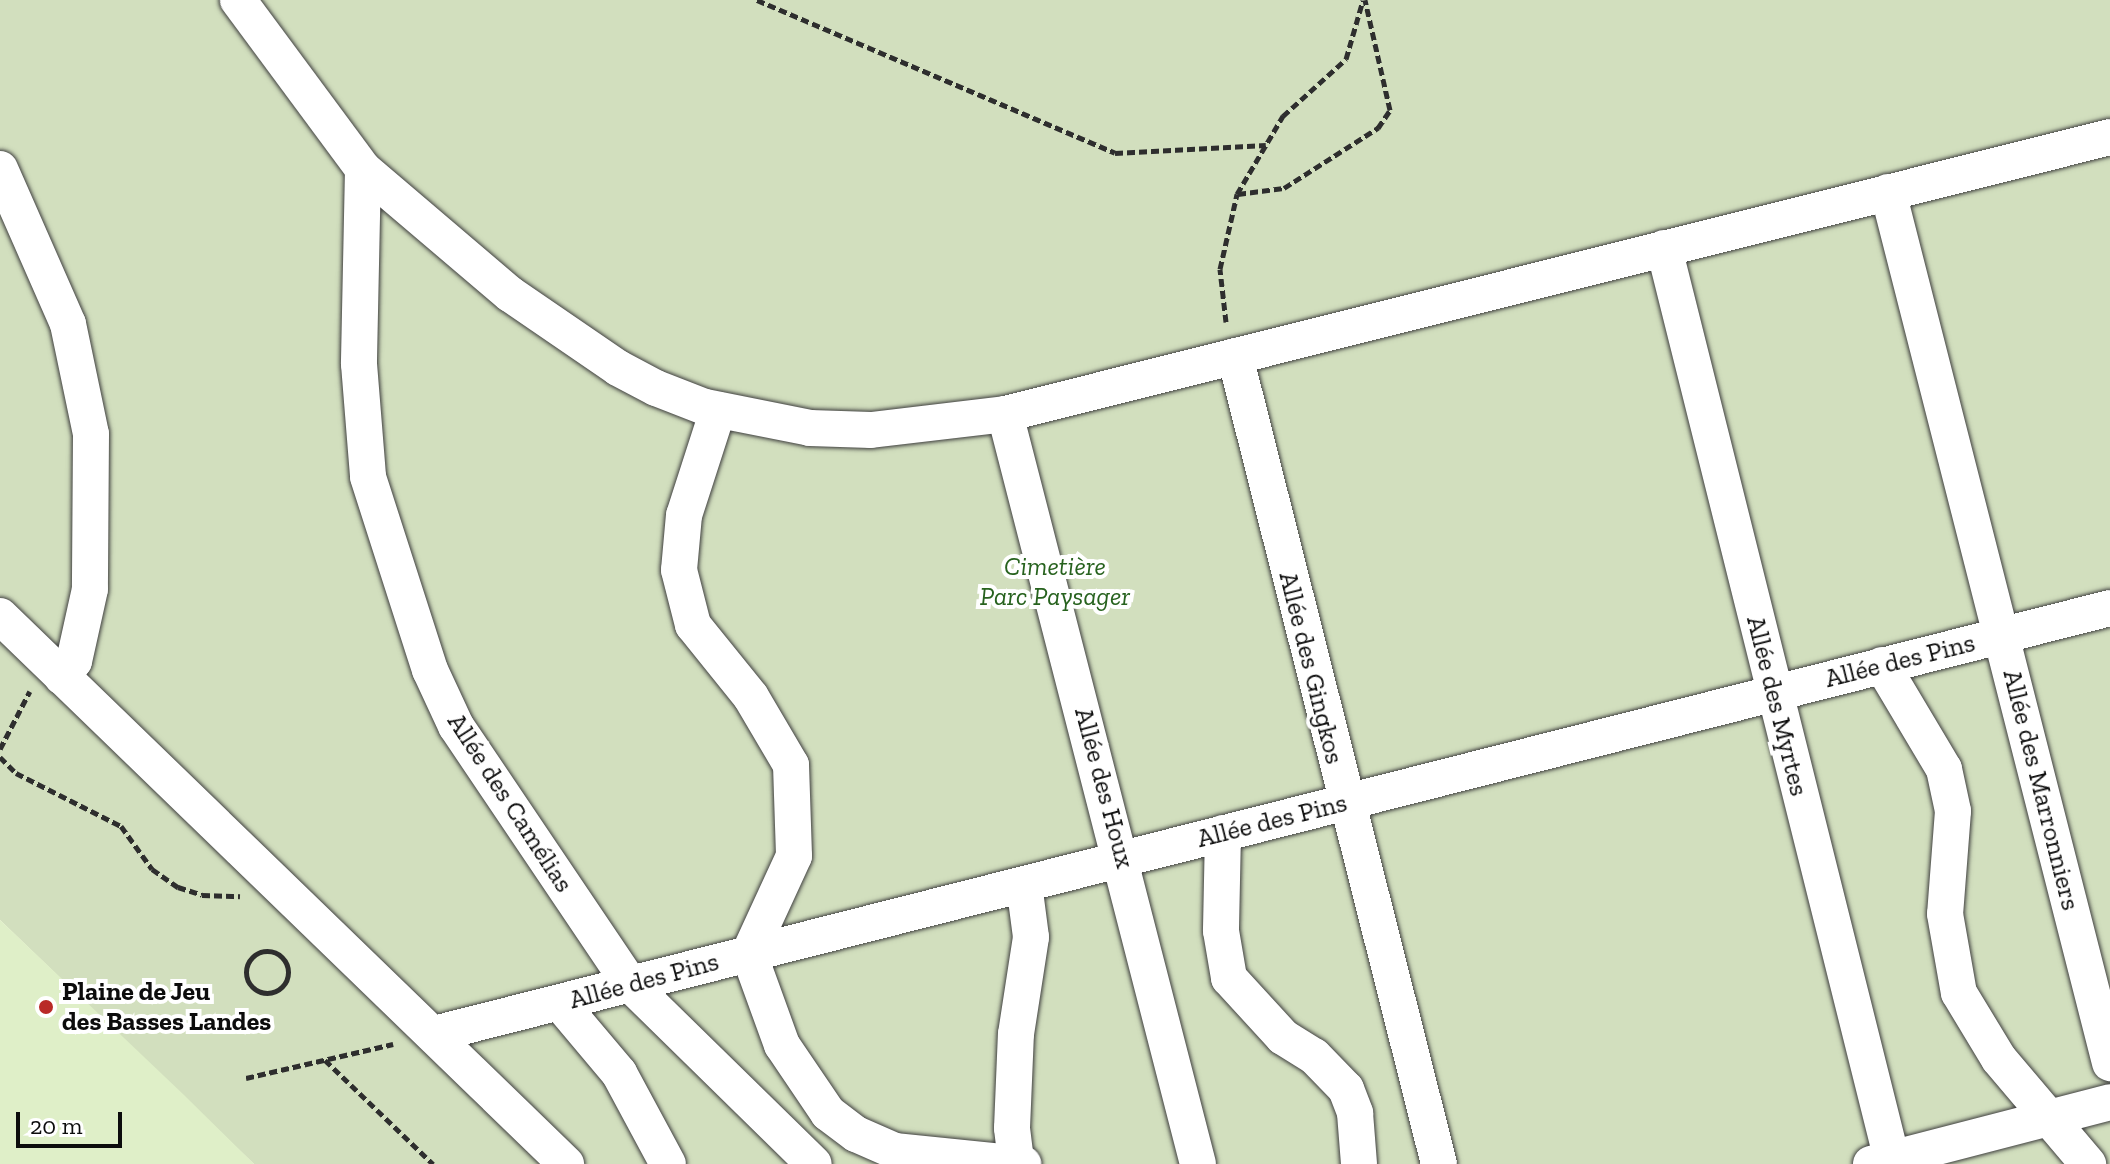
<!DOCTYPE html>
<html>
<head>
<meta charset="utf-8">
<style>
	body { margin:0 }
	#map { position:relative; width:2110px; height:1164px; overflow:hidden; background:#fffceb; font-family:"Zilla Slab",serif }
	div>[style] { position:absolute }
	.cemetery>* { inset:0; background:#d2dfbe }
	.pitch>* { inset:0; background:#dfefc8 }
	.path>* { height:5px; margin-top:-2.5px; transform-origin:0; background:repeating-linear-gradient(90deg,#2e2e2e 0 8px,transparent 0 12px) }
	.path>.ring { margin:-2.5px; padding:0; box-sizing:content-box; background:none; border:5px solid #2e2e2e; border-radius:50% }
	.roads { filter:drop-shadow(0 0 2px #3f3f3f) drop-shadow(0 0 2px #3f3f3f) }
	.minor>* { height:36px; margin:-18px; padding:0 18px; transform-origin:18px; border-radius:18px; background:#fff }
	.dots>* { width:22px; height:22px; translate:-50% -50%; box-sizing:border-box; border:4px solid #fff; border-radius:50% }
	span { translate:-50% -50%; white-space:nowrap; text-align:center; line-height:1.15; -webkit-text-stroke:8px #fff; paint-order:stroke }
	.park-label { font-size:26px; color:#27621e; font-style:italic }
	.street-label { font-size:26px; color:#0c0c0c }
	.poi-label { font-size:26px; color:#0c0c0c; font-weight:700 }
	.left { translate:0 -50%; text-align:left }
	.scale { position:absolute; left:16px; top:1112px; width:106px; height:36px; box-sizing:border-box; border:4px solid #0c0c0c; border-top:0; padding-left:10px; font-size:24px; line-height:28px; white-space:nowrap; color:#0c0c0c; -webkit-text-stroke:6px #fff; paint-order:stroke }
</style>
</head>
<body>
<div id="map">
	<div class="cemetery">
		<i style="clip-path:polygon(0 0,2110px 0,2110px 1164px,254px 1164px,0 920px)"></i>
	</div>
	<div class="pitch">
		<i style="clip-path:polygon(0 920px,184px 1095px,254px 1164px,0 1164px)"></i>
	</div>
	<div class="path">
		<i style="left:757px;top:0;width:389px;rotate:23.1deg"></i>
		<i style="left:1115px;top:153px;width:151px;rotate:-3deg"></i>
		<i style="left:1238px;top:194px;width:46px;rotate:-7.4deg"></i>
		<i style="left:1284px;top:188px;width:112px;rotate:-32.6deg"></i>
		<i style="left:1378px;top:128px;width:22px;rotate:-56deg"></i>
		<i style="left:1390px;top:110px;width:113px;rotate:-102.8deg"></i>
		<i style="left:1226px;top:322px;width:53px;rotate:-96.5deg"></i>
		<i style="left:1220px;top:269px;width:77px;rotate:-77.2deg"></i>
		<i style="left:1237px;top:194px;width:91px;rotate:-59.5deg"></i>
		<i style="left:1283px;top:116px;width:85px;rotate:-42.1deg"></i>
		<i style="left:1346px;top:59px;width:61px;rotate:-73.9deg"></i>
		<i style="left:0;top:749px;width:65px;rotate:-62.7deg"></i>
		<i style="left:0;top:757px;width:23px;rotate:45deg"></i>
		<i style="left:16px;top:773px;width:118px;rotate:26.8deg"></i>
		<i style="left:121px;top:826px;width:53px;rotate:54.2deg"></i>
		<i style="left:152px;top:869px;width:32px;rotate:35deg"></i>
		<i style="left:178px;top:887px;width:25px;rotate:18deg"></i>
		<i style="left:202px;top:895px;width:38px;rotate:2deg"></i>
		<i class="ring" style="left:246px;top:951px;width:37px;height:37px"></i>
		<i style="left:325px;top:1060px;width:150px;rotate:43.9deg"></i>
		<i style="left:246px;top:1078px;width:151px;rotate:-13deg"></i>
	</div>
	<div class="roads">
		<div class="minor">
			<i style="left:238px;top:0;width:210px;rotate:53.5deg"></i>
			<i style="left:363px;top:169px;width:193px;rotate:40.4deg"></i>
			<i style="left:510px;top:294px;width:131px;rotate:34.4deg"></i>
			<i style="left:618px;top:368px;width:43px;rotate:27.8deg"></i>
			<i style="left:656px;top:388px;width:53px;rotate:21.2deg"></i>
			<i style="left:705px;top:407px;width:107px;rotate:11.3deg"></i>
			<i style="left:810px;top:428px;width:61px;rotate:1.9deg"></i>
			<i style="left:871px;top:430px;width:135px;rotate:-6.8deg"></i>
			<i style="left:1005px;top:414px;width:1139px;rotate:-14.07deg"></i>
			<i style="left:0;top:169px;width:169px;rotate:66.3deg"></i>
			<i style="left:68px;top:324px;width:112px;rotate:78.2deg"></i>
			<i style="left:91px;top:434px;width:155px;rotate:90.4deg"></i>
			<i style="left:90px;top:589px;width:74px;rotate:102.5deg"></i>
			<i style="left:74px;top:661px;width:20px;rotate:127deg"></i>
			<i style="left:363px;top:169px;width:195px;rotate:91.2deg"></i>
			<i style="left:359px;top:364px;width:113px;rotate:85.4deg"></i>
			<i style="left:368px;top:477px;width:203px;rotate:72.2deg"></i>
			<i style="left:430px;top:670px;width:62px;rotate:65.1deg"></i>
			<i style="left:456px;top:726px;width:311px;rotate:56deg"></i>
			<i style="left:630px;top:984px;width:257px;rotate:44.4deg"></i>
			<i style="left:1888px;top:192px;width:899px;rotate:75.7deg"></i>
			<i style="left:1664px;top:248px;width:944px;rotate:75.96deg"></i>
			<i style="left:1235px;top:356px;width:833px;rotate:75.83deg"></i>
			<i style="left:718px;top:410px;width:110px;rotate:107.9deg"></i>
			<i style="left:684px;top:515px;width:55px;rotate:95.2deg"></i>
			<i style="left:679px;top:570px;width:57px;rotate:75.7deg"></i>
			<i style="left:693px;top:625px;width:92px;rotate:51.1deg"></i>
			<i style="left:751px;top:697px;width:79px;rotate:59.5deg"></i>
			<i style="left:791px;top:765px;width:91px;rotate:88.1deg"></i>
			<i style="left:794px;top:856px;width:108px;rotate:114.7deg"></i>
			<i style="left:749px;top:954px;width:97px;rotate:70.1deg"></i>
			<i style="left:782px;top:1045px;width:82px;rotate:55.9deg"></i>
			<i style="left:828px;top:1113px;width:35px;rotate:37deg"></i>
			<i style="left:856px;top:1134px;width:43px;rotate:23.6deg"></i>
			<i style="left:895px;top:1151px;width:129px;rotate:5.8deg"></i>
			<i style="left:1005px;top:414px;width:774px;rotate:75.57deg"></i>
			<i style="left:0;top:616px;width:788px;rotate:44.07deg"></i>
			<i style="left:1882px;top:665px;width:121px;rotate:59.2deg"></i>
			<i style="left:1944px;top:769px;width:43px;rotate:77.9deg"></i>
			<i style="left:1953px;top:811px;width:103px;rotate:94.4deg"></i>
			<i style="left:1945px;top:914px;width:80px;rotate:80deg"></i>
			<i style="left:1959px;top:993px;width:77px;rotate:58.8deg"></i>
			<i style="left:1999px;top:1059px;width:138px;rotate:49.7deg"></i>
			<i style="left:1223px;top:833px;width:98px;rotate:91.2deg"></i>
			<i style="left:1221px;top:931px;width:48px;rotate:80.3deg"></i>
			<i style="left:1229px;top:978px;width:80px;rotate:47.5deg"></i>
			<i style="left:1283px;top:1037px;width:36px;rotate:32deg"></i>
			<i style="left:1314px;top:1056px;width:46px;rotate:45.9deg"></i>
			<i style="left:1346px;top:1089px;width:26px;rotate:69deg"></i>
			<i style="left:1355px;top:1113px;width:51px;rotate:85.5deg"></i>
			<i style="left:560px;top:1003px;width:92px;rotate:49.9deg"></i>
			<i style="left:619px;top:1073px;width:103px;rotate:61.7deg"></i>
			<i style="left:434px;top:1034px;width:1729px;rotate:-14.26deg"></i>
			<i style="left:1016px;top:1161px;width:33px;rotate:-97deg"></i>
			<i style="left:1012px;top:1128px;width:94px;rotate:-87.6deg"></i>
			<i style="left:1016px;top:1034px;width:98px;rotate:-81.2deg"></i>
			<i style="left:1031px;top:937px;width:53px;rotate:-97.5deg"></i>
			<i style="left:1871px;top:1164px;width:247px;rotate:-14.5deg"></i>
		</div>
	</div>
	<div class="dots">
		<i style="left:46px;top:1007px;background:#b92a27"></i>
	</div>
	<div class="park-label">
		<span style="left:1055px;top:582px">Cimetière<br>Parc Paysager</span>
	</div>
	<div class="street-label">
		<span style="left:1900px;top:661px;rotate:-14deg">Allée des Pins</span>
		<span style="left:1311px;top:668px;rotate:76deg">Allée des Gingkos</span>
		<span style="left:1777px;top:706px;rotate:76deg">Allée des Myrtes</span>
		<span style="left:1104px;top:788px;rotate:75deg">Allée des Houx</span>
		<span style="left:2041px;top:790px;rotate:76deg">Allée des Marronniers</span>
		<span style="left:510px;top:803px;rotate:57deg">Allée des Camélias</span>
		<span style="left:1272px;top:821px;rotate:-14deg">Allée des Pins</span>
		<span style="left:644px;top:981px;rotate:-15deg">Allée des Pins</span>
	</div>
	<div class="poi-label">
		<span class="left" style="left:62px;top:1007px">Plaine de Jeu<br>des Basses Landes</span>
	</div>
	<div class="scale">20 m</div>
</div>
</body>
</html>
